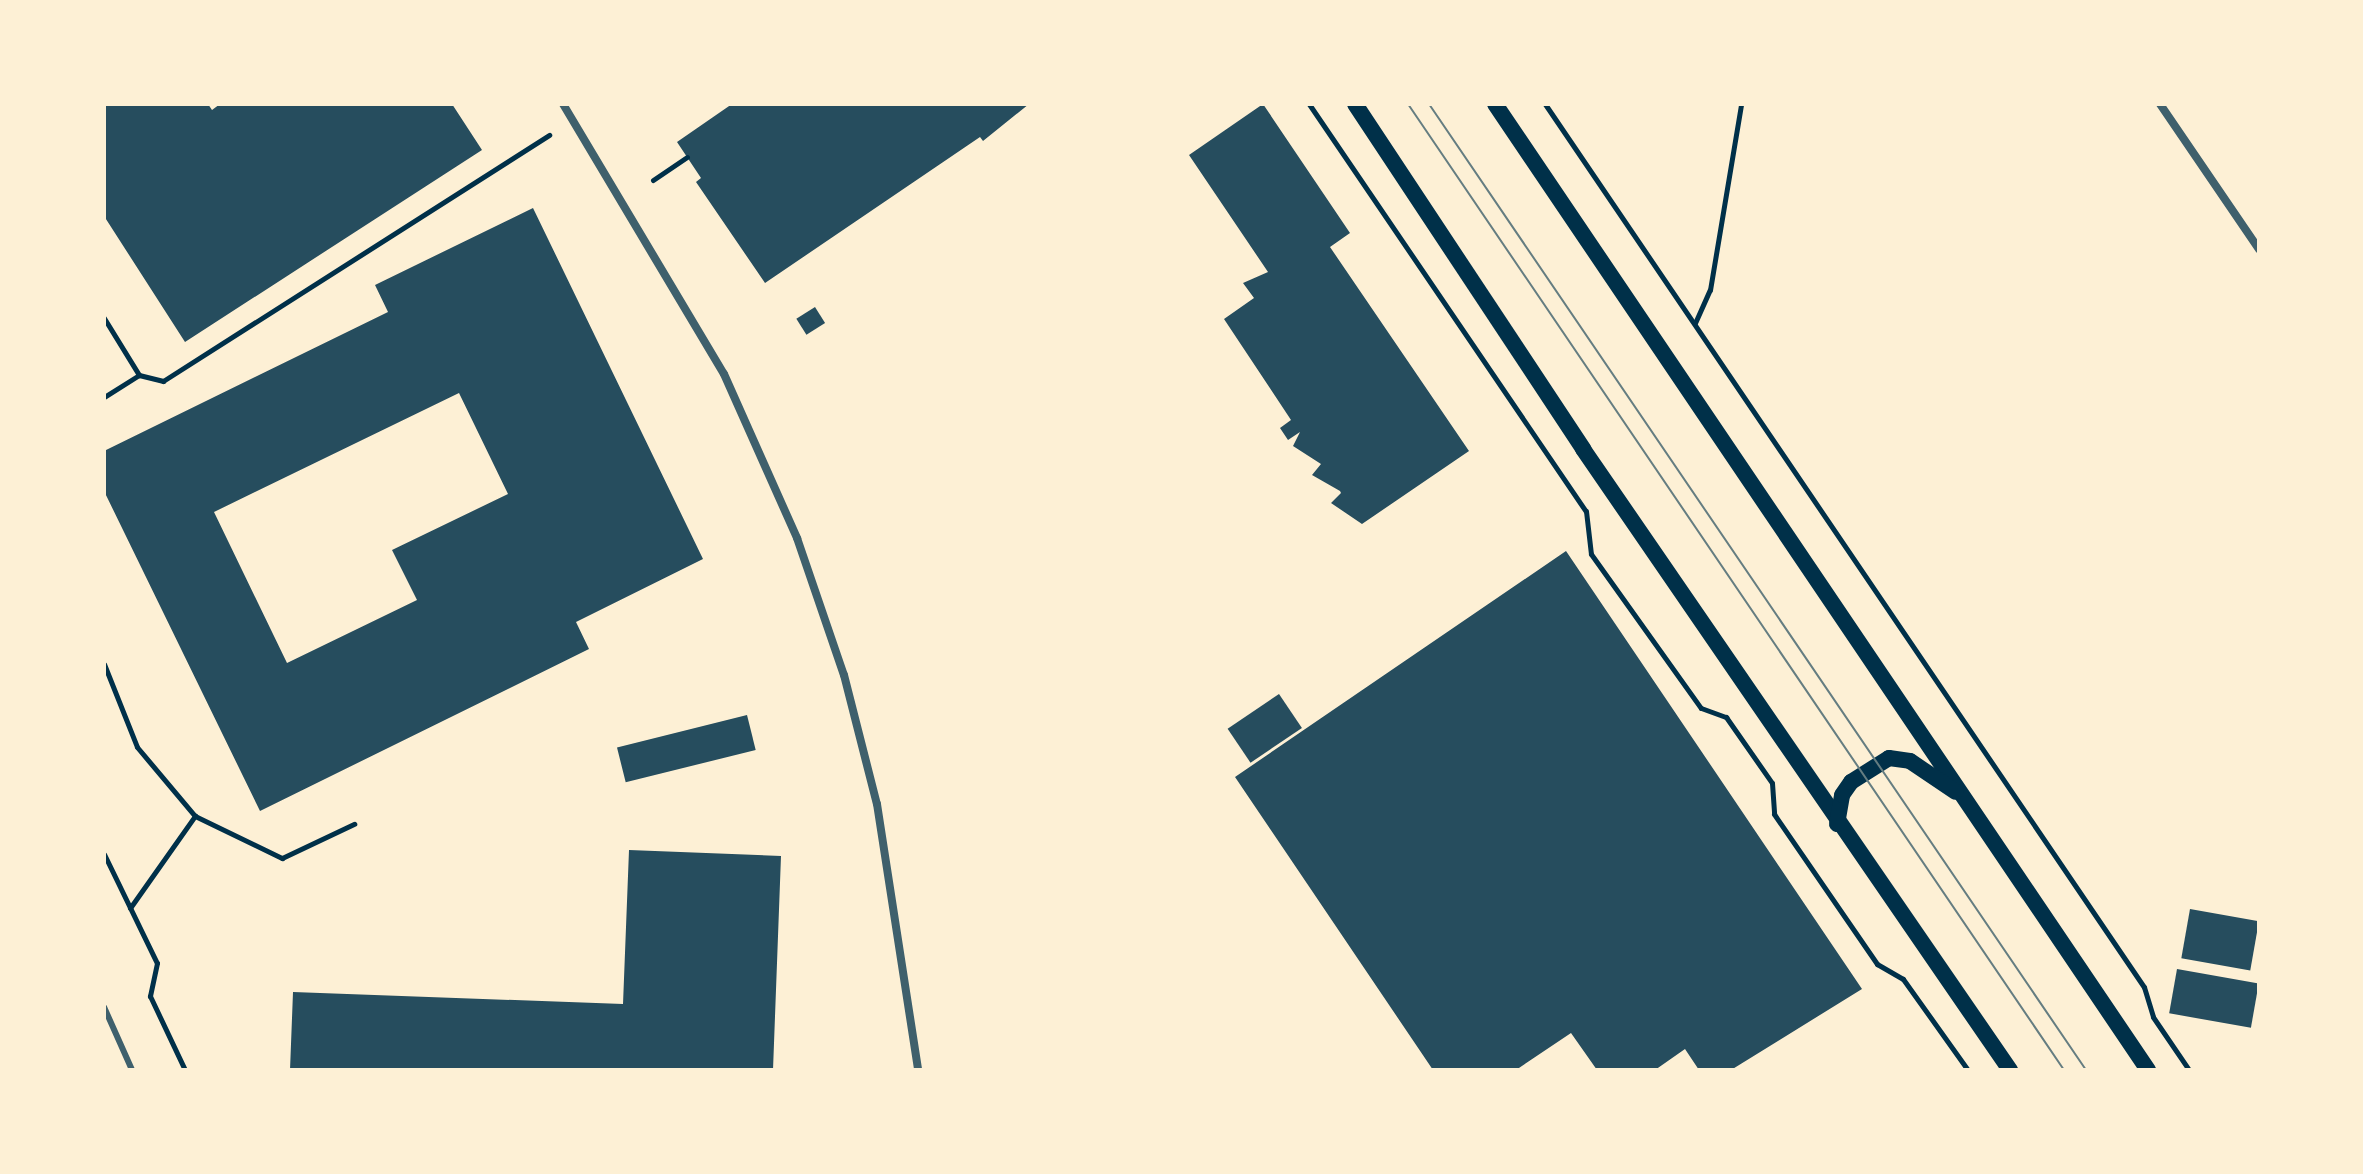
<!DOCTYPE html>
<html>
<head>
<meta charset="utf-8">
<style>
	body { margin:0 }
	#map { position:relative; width:2363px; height:1174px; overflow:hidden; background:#fdf0d5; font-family:"IBM Plex Serif",serif }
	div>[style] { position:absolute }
	.building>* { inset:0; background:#264d5e; transform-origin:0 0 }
	.path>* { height:5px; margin:-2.5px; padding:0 2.5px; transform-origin:2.5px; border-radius:2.5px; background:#003049 }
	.service>* { height:6px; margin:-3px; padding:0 3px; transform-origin:3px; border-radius:3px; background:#3f606c }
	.minor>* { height:8px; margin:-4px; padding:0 4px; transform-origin:4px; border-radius:4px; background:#3f606c }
	.secondary>* { height:16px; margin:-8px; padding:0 8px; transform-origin:8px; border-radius:8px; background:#003049 }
	.tram>* { height:2px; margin:-1px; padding:0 1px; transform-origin:1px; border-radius:1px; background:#657d81 }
	span { translate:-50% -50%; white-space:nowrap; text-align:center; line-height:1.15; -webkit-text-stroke:6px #fdf0d5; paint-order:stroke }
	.frame { position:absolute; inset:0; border:106px solid #fdf0d5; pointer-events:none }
</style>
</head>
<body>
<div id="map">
	<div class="building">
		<i style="clip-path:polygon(104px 104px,208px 104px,212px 110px,220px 104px,452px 104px,482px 150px,185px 342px,104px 216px)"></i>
		<i style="clip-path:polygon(732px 104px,1029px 104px,983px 141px,980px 137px,765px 283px,696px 182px,701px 178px,677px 142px)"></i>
		<i style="clip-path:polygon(1263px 104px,1350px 233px,1330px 247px,1469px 451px,1362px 524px,1331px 503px,1341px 493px,1340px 491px,1312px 475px,1321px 464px,1293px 446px,1300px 432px,1288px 440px,1280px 428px,1291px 420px,1224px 319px,1254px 298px,1243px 283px,1268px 272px,1189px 155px)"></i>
		<i style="clip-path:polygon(evenodd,533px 208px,703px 559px,576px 622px,589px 649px,260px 811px,104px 491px,104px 451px,388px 312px,375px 285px,533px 208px,459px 393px,508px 494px,392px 550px,417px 600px,287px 663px,214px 512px,459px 393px)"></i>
		<i style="left:815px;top:307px;width:19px;height:22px;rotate:58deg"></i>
		<i style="clip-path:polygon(1566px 551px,1862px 989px,1731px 1070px,1699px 1070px,1685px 1049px,1655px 1070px,1597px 1070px,1571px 1033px,1516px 1070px,1433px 1070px,1235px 777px)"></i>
		<i style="left:1279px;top:694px;width:41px;height:62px;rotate:56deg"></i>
		<i style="left:747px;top:715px;width:36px;height:134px;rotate:76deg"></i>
		<i style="clip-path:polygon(629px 850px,781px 856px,773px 1070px,290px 1070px,293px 992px,623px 1004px)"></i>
		<i style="left:2190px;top:909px;width:70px;height:50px;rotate:10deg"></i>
		<i style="left:2177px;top:969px;width:83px;height:45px;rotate:10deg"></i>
	</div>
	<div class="path">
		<i style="left:1309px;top:104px;width:492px;rotate:55.8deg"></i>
		<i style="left:1586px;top:511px;width:43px;rotate:83.4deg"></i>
		<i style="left:1591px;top:554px;width:189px;rotate:54.5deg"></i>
		<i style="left:1701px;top:708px;width:27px;rotate:20deg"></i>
		<i style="left:1726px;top:717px;width:80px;rotate:55.1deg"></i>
		<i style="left:1772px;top:783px;width:31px;rotate:86deg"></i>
		<i style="left:1774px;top:814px;width:182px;rotate:55.5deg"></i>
		<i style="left:1877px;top:964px;width:30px;rotate:30deg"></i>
		<i style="left:1903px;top:979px;width:112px;rotate:54.5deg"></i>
		<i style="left:1545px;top:104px;width:1067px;rotate:55.85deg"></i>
		<i style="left:2144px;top:987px;width:31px;rotate:73deg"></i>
		<i style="left:2153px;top:1017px;width:64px;rotate:55.8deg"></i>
		<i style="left:653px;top:180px;width:41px;rotate:-34.1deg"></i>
		<i style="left:104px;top:318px;width:67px;rotate:58.4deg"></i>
		<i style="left:139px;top:375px;width:41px;rotate:147.8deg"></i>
		<i style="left:1695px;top:323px;width:36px;rotate:-66deg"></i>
		<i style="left:1710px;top:290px;width:189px;rotate:-80.5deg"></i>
		<i style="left:139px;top:375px;width:25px;rotate:14deg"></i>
		<i style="left:163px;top:381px;width:458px;rotate:-32.5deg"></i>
		<i style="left:104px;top:664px;width:89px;rotate:68.3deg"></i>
		<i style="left:137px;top:747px;width:90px;rotate:50deg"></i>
		<i style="left:195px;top:816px;width:97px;rotate:25.8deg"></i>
		<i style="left:282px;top:858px;width:80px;rotate:-25.3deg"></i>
		<i style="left:104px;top:854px;width:121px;rotate:64.1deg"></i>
		<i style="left:157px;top:963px;width:34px;rotate:102deg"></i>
		<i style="left:150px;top:996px;width:82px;rotate:64.7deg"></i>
		<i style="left:130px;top:908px;width:113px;rotate:-54.8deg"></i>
	</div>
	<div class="service">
		<i style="left:104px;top:1007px;width:69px;rotate:66deg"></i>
	</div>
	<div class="minor">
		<i style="left:563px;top:104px;width:314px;rotate:59.2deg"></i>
		<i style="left:724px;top:374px;width:180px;rotate:66deg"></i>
		<i style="left:797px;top:538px;width:145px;rotate:71.1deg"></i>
		<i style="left:844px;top:675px;width:133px;rotate:75.7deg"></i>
		<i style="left:877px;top:804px;width:269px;rotate:81.2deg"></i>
		<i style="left:2160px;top:104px;width:176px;rotate:55.7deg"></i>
	</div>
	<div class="secondary">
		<i style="left:1355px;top:104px;width:414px;rotate:56.5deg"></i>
		<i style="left:1583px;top:449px;width:754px;rotate:55.49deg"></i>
		<i style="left:1495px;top:104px;width:1166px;rotate:55.94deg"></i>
		<i style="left:1837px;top:824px;width:29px;rotate:-80deg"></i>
		<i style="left:1842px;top:795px;width:16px;rotate:-55deg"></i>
		<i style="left:1851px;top:782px;width:45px;rotate:-32.3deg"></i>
		<i style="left:1889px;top:758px;width:21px;rotate:8deg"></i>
		<i style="left:1910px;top:761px;width:55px;rotate:34deg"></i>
	</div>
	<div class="tram">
		<i style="left:1408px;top:104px;width:1168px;rotate:55.82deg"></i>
		<i style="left:1429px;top:104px;width:1168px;rotate:55.78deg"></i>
	</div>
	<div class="frame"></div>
</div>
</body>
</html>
